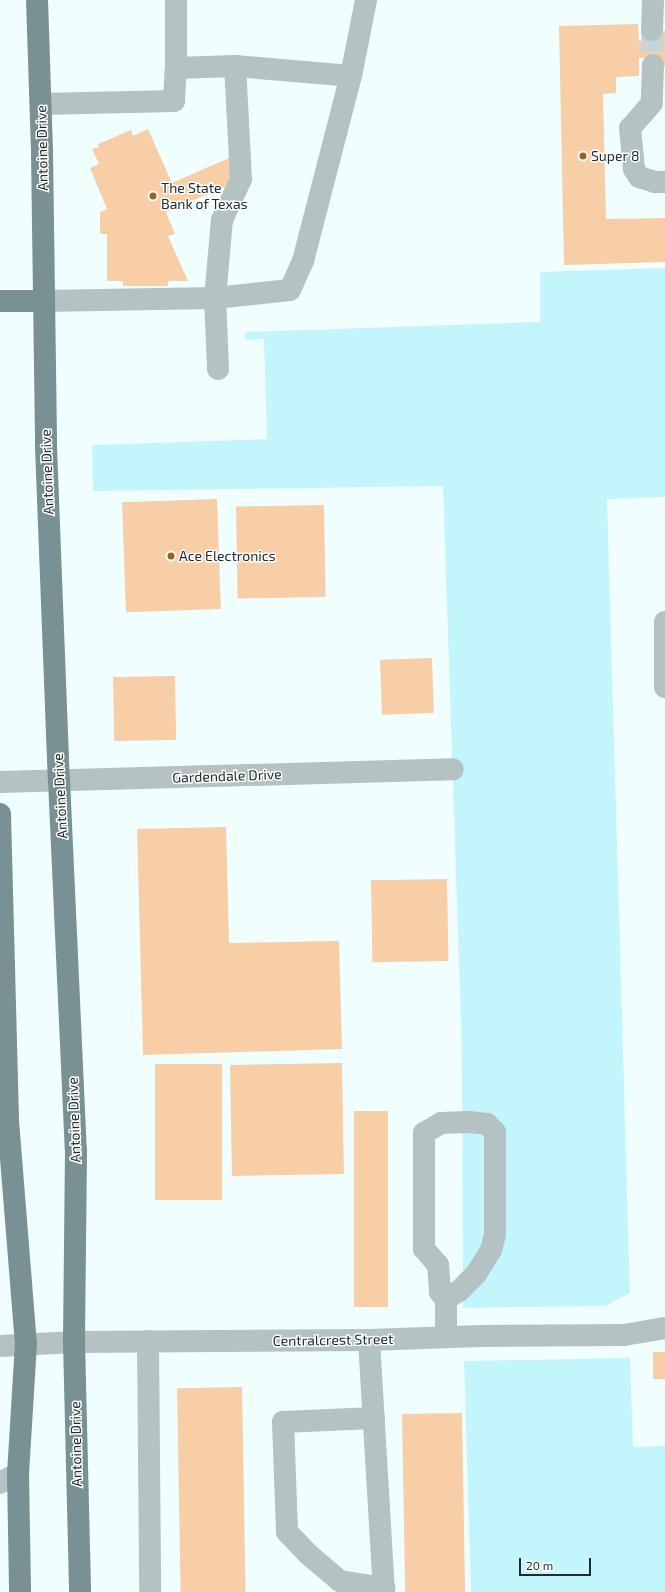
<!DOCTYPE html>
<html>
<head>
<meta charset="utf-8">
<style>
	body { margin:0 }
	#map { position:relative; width:665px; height:1592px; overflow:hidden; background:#f1feff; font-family:"Exo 2",sans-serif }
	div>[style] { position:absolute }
	.green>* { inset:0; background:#c2f6fc }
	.building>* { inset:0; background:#f7cea5; transform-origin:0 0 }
	.minor-tunnel>* { height:22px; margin-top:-11px; transform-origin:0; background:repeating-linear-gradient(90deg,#c7d4d5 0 22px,transparent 0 33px) }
	.minor>* { height:22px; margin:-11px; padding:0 11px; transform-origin:11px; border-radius:11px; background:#b4c2c3 }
	.major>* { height:22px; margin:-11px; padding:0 11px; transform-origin:11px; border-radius:11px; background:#799194 }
	.dots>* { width:11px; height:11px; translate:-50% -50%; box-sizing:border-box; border:2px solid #fff; border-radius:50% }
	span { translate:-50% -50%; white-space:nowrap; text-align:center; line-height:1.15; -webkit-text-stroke:3px #fff; paint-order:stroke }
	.street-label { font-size:14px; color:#202c2d }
	.poi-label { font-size:14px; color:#202c2d }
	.left { translate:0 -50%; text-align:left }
	.scale { position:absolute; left:519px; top:1558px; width:72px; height:18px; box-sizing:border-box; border:2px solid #202c2d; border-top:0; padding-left:5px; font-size:12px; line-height:14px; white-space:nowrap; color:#202c2d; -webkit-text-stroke:3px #fff; paint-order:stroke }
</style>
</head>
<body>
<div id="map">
	<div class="green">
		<i style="clip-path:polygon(665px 268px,665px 497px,607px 499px,630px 1293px,606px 1306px,463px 1308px,462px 1053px,443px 486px,93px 491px,92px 445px,267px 439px,264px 339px,245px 340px,245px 332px,540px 322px,540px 272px)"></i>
		<i style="clip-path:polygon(630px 1358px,633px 1447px,665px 1446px,665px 1592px,471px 1592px,464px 1361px)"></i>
	</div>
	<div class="building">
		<i style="clip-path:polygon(638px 24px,639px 41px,645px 41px,645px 34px,652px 30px,665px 31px,665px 67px,653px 65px,646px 58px,639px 58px,639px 76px,616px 77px,616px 93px,603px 94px,606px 219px,665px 218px,665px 262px,564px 265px,559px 26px)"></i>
		<i style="clip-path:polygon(148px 129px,172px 183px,238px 154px,238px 181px,166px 212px,175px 234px,168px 236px,188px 281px,168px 281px,168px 286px,123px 286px,123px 281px,107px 281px,107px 234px,100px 234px,100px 212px,107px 209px,90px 168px,99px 164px,92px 149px,99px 147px,98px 144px,131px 130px,133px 136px)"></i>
		<i style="left:217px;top:499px;width:110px;height:95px;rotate:88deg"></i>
		<i style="left:324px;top:505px;width:92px;height:88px;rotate:89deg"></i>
		<i style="left:432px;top:658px;width:55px;height:52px;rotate:88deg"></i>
		<i style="left:175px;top:676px;width:64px;height:62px;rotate:89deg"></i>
		<i style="clip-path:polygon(226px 827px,229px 943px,339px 941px,342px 1049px,143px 1055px,137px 829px)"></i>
		<i style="left:447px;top:879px;width:82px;height:76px;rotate:89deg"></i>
		<i style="left:342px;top:1063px;width:111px;height:112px;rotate:89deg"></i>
		<i style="left:222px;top:1064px;width:136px;height:67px;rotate:90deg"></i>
		<i style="left:354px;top:1111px;width:34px;height:196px"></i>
		<i style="left:653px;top:1352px;width:12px;height:27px"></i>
		<i style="left:242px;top:1387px;width:205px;height:65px;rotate:89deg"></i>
		<i style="left:462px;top:1413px;width:179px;height:60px;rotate:89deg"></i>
	</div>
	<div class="minor-tunnel">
		<i style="left:652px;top:30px;width:35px;rotate:88deg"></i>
	</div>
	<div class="minor">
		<i style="left:652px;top:30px;width:30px;rotate:-88deg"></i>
		<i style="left:653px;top:65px;width:38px;rotate:92deg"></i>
		<i style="left:652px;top:103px;width:33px;rotate:131deg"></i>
		<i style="left:630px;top:128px;width:41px;rotate:84.4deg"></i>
		<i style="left:634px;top:169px;width:9px;rotate:58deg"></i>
		<i style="left:639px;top:177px;width:17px;rotate:17deg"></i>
		<i style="left:655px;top:182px;width:10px"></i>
		<i style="left:176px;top:68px;width:59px;rotate:-1.9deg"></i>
		<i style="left:235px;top:66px;width:116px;rotate:4.9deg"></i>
		<i style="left:41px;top:104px;width:133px;rotate:-1.3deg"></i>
		<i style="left:174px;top:101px;width:33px;rotate:-87deg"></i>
		<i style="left:176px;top:68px;width:68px;rotate:-90deg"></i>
		<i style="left:44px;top:301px;width:171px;rotate:-1deg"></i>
		<i style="left:215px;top:298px;width:75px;rotate:-6.1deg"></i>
		<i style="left:290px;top:290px;width:32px;rotate:-66deg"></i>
		<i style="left:303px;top:261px;width:191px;rotate:-75.5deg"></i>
		<i style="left:351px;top:76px;width:77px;rotate:-78.8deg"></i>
		<i style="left:218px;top:369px;width:71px;rotate:-92.4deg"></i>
		<i style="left:215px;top:298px;width:78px;rotate:-84.9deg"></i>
		<i style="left:222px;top:220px;width:45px;rotate:-65.1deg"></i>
		<i style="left:241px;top:179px;width:113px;rotate:-93deg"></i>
		<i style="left:665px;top:622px;width:65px;rotate:90deg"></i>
		<i style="left:0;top:782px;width:453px;rotate:-1.6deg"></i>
		<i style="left:446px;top:1299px;width:9px;rotate:-131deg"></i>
		<i style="left:440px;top:1292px;width:27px;rotate:-94deg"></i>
		<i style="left:438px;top:1265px;width:21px;rotate:-131deg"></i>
		<i style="left:424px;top:1249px;width:116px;rotate:-90deg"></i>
		<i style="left:424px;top:1133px;width:20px;rotate:-30deg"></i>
		<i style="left:441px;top:1123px;width:28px;rotate:-2deg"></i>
		<i style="left:469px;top:1122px;width:18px;rotate:6deg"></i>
		<i style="left:487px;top:1124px;width:11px;rotate:45deg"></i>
		<i style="left:495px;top:1132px;width:103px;rotate:90deg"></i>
		<i style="left:495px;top:1235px;width:16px;rotate:105deg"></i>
		<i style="left:491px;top:1250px;width:28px;rotate:122deg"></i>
		<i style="left:476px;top:1274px;width:24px;rotate:135deg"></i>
		<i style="left:459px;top:1291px;width:15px;rotate:148deg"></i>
		<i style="left:446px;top:1299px;width:38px;rotate:90deg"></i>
		<i style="left:369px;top:1340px;width:252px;rotate:86.6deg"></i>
		<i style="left:148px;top:1341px;width:251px;rotate:89.5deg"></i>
		<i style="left:0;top:1346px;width:74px;rotate:-3.1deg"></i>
		<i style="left:74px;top:1342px;width:295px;rotate:-0.4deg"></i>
		<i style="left:369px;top:1340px;width:112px;rotate:-2deg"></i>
		<i style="left:481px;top:1336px;width:143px;rotate:-0.4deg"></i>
		<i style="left:624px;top:1335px;width:42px;rotate:-9.7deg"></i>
		<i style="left:374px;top:1418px;width:91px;rotate:177.5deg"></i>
		<i style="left:283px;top:1422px;width:110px;rotate:87.9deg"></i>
		<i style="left:287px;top:1532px;width:30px;rotate:46deg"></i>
		<i style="left:308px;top:1554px;width:42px;rotate:40.2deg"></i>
		<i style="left:340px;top:1581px;width:45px;rotate:9deg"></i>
		<i style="left:0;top:1483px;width:21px;rotate:-29deg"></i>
	</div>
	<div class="major">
		<i style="left:37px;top:0;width:152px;rotate:88.1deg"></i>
		<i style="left:42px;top:152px;width:295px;rotate:89.2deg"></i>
		<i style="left:46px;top:447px;width:333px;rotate:87.8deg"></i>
		<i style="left:59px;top:780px;width:370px;rotate:87.4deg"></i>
		<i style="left:76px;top:1150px;width:192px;rotate:90.6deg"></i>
		<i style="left:74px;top:1342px;width:250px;rotate:88.6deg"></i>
		<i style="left:0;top:301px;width:44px"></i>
		<i style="left:0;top:814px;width:307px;rotate:88.5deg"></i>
		<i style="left:8px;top:1121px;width:223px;rotate:85.4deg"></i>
		<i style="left:26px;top:1343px;width:130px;rotate:93.5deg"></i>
		<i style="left:18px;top:1473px;width:119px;rotate:89deg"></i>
	</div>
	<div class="dots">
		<i style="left:583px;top:156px;background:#99611c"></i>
		<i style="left:153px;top:196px;background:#99611c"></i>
		<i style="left:171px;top:556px;background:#99611c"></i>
	</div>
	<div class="street-label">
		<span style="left:42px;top:148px;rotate:-91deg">Antoine Drive</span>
		<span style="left:47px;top:472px;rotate:-92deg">Antoine Drive</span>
		<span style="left:227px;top:776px;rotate:-2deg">Gardendale Drive</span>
		<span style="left:60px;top:796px;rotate:-93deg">Antoine Drive</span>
		<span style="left:74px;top:1120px;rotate:-92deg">Antoine Drive</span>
		<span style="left:333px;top:1340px;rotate:-1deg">Centralcrest Street</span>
		<span style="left:76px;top:1444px;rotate:-91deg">Antoine Drive</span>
	</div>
	<div class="poi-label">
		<span class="left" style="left:591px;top:156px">Super 8</span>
		<span class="left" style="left:161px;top:196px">The State<br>Bank of Texas</span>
		<span class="left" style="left:179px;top:556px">Ace Electronics</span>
	</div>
	<div class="scale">20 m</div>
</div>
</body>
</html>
